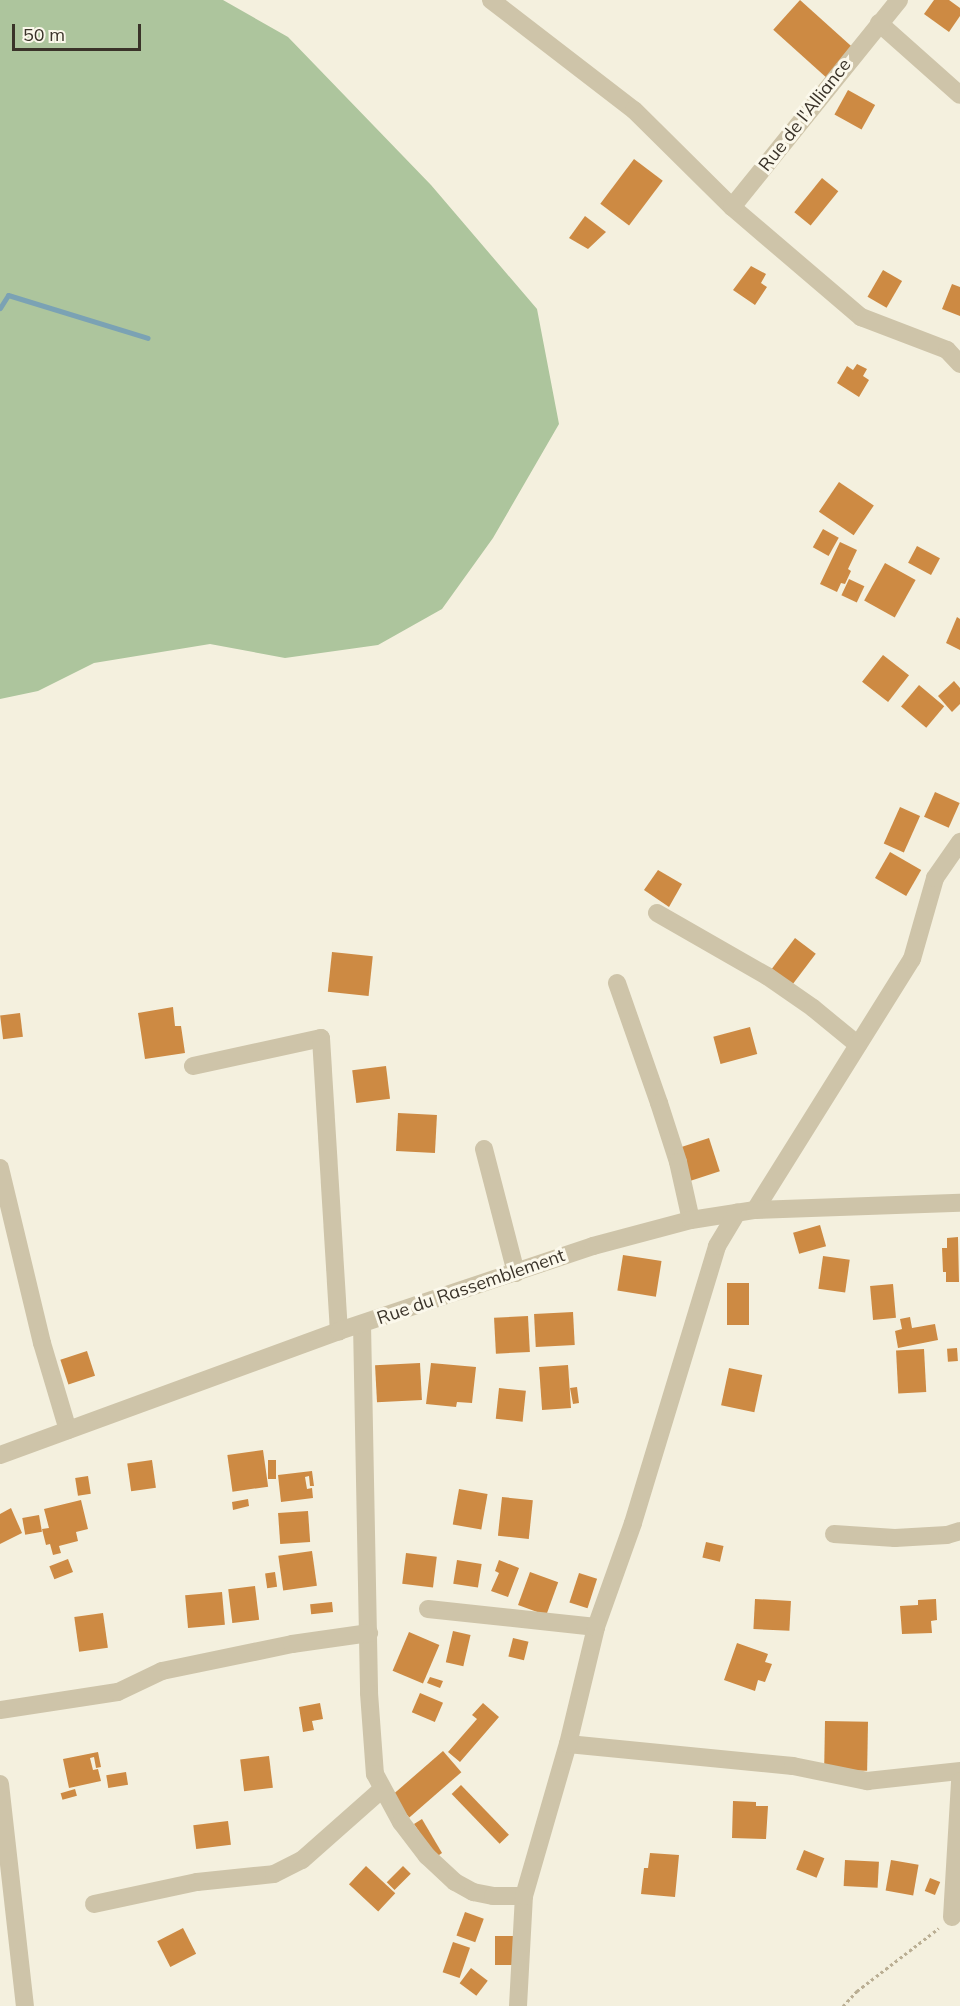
<!DOCTYPE html>
<html>
<head>
<meta charset="utf-8">
<style>
	body { margin:0 }
	#map { position:relative; width:960px; height:2006px; overflow:hidden; background:#f4f0de; font-family:Mulish,sans-serif }
	div>[style] { position:absolute }
	.green>* { inset:0; background:#adc59d }
	.stream>* { height:5px; margin:-2.5px; padding:0 2.5px; transform-origin:2.5px; border-radius:2.5px; background:#7ba2b4 }
	.building>* { inset:0; background:#cd8a43; transform-origin:0 0 }
	.path>* { height:3px; margin-top:-1.5px; transform-origin:0; background:repeating-linear-gradient(90deg,#baae93 0 3px,transparent 0 6px) }
	.street>* { height:18px; margin:-9px; padding:0 9px; transform-origin:9px; border-radius:9px; background:#cec4a9 }
	span { translate:-50% -50%; white-space:nowrap; text-align:center; line-height:1.15; -webkit-text-stroke:6px #fbf8eb; paint-order:stroke }
	.street-label { font-size:18px; color:#3a3329 }
	.scale { position:absolute; left:12px; top:24px; width:129px; height:27px; box-sizing:border-box; border:3px solid #3a3329; border-top:0; padding-left:8px; font-size:18px; line-height:21px; white-space:nowrap; color:#3a3329; -webkit-text-stroke:4px #fbf8eb; paint-order:stroke }
</style>
</head>
<body>
<div id="map">
	<div class="green">
		<i style="clip-path:polygon(0 0,223px 0,288px 37px,431px 185px,537px 309px,559px 424px,493px 538px,442px 609px,378px 645px,285px 658px,210px 644px,94px 663px,38px 691px,0 699px)"></i>
	</div>
	<div class="stream">
		<i style="left:0;top:308px;width:15px;rotate:-58deg"></i>
		<i style="left:8px;top:295px;width:146px;rotate:17.1deg"></i>
	</div>
	<div class="building">
		<i style="left:800px;top:0;width:74px;height:40px;rotate:42deg"></i>
		<i style="clip-path:polygon(934px 0,949px 0,960px 8px,960px 16px,949px 32px,924px 14px)"></i>
		<i style="left:848px;top:90px;width:31px;height:28px;rotate:29deg"></i>
		<i style="left:634px;top:159px;width:36px;height:56px;rotate:37deg"></i>
		<i style="left:822px;top:178px;width:21px;height:44px;rotate:39deg"></i>
		<i style="clip-path:polygon(585px 216px,606px 232px,588px 249px,569px 238px)"></i>
		<i style="clip-path:polygon(751px 266px,766px 274px,761px 283px,767px 287px,755px 305px,733px 290px)"></i>
		<i style="left:883px;top:270px;width:22px;height:31px;rotate:30deg"></i>
		<i style="clip-path:polygon(952px 284px,960px 287px,960px 316px,942px 309px)"></i>
		<i style="clip-path:polygon(857px 364px,867px 369px,863px 376px,869px 380px,859px 397px,837px 383px,847px 366px,853px 370px)"></i>
		<i style="left:839px;top:482px;width:42px;height:36px;rotate:34deg"></i>
		<i style="left:823px;top:529px;width:18px;height:21px;rotate:29deg"></i>
		<i style="clip-path:polygon(840px 542px,857px 550px,848px 569px,851px 571px,845px 584px,841px 583px,837px 592px,820px 584px)"></i>
		<i style="left:917px;top:546px;width:26px;height:19px;rotate:28deg"></i>
		<i style="left:885px;top:563px;width:35px;height:43px;rotate:29deg"></i>
		<i style="left:849px;top:579px;width:17px;height:18px;rotate:25deg"></i>
		<i style="clip-path:polygon(957px 617px,960px 619px,960px 650px,946px 643px)"></i>
		<i style="left:883px;top:655px;width:33px;height:34px;rotate:38deg"></i>
		<i style="clip-path:polygon(954px 681px,960px 688px,960px 704px,952px 712px,938px 696px)"></i>
		<i style="left:919px;top:685px;width:33px;height:28px;rotate:40deg"></i>
		<i style="left:935px;top:792px;width:27px;height:27px;rotate:24deg"></i>
		<i style="left:900px;top:807px;width:22px;height:40px;rotate:24deg"></i>
		<i style="left:890px;top:852px;width:36px;height:30px;rotate:30deg"></i>
		<i style="clip-path:polygon(658px 870px,682px 884px,669px 907px,644px 890px)"></i>
		<i style="left:795px;top:938px;width:26px;height:39px;rotate:37deg"></i>
		<i style="left:332px;top:952px;width:41px;height:40px;rotate:6deg"></i>
		<i style="clip-path:polygon(173px 1007px,175px 1026px,181px 1026px,185px 1053px,145px 1059px,138px 1013px)"></i>
		<i style="left:20px;top:1013px;width:24px;height:20px;rotate:83deg"></i>
		<i style="left:750px;top:1027px;width:28px;height:38px;rotate:75deg"></i>
		<i style="left:386px;top:1066px;width:33px;height:34px;rotate:83deg"></i>
		<i style="left:398px;top:1113px;width:39px;height:38px;rotate:3deg"></i>
		<i style="left:709px;top:1138px;width:35px;height:33px;rotate:72deg"></i>
		<i style="left:820px;top:1225px;width:22px;height:28px;rotate:74deg"></i>
		<i style="clip-path:polygon(958px 1237px,959px 1282px,946px 1282px,946px 1272px,943px 1272px,942px 1248px,947px 1248px,947px 1238px)"></i>
		<i style="left:623px;top:1255px;width:39px;height:36px;rotate:9deg"></i>
		<i style="left:823px;top:1256px;width:27px;height:33px;rotate:8deg"></i>
		<i style="left:727px;top:1283px;width:22px;height:42px"></i>
		<i style="left:893px;top:1284px;width:34px;height:23px;rotate:85deg"></i>
		<i style="left:573px;top:1312px;width:33px;height:39px;rotate:87deg"></i>
		<i style="left:528px;top:1316px;width:36px;height:34px;rotate:87deg"></i>
		<i style="clip-path:polygon(910px 1317px,912px 1328px,935px 1324px,938px 1340px,898px 1348px,895px 1331px,902px 1329px,900px 1319px)"></i>
		<i style="left:957px;top:1348px;width:13px;height:10px;rotate:86deg"></i>
		<i style="left:924px;top:1349px;width:43px;height:28px;rotate:87deg"></i>
		<i style="left:87px;top:1351px;width:26px;height:28px;rotate:72deg"></i>
		<i style="left:420px;top:1363px;width:37px;height:45px;rotate:87deg"></i>
		<i style="clip-path:polygon(431px 1363px,476px 1367px,472px 1403px,457px 1402px,456px 1407px,426px 1404px)"></i>
		<i style="left:568px;top:1365px;width:43px;height:29px;rotate:86deg"></i>
		<i style="left:729px;top:1368px;width:34px;height:38px;rotate:12deg"></i>
		<i style="clip-path:polygon(577px 1387px,579px 1403px,573px 1404px,570px 1388px)"></i>
		<i style="left:499px;top:1388px;width:27px;height:31px;rotate:6deg"></i>
		<i style="left:263px;top:1450px;width:37px;height:36px;rotate:82deg"></i>
		<i style="left:152px;top:1460px;width:28px;height:25px;rotate:82deg"></i>
		<i style="left:268px;top:1460px;width:8px;height:19px"></i>
		<i style="clip-path:polygon(312px 1471px,314px 1486px,310px 1486px,309px 1476px,305px 1477px,307px 1489px,312px 1488px,313px 1498px,281px 1502px,278px 1475px)"></i>
		<i style="left:88px;top:1476px;width:18px;height:13px;rotate:81deg"></i>
		<i style="left:459px;top:1489px;width:29px;height:36px;rotate:10deg"></i>
		<i style="left:502px;top:1497px;width:31px;height:39px;rotate:6deg"></i>
		<i style="clip-path:polygon(248px 1499px,249px 1506px,233px 1510px,232px 1502px)"></i>
		<i style="clip-path:polygon(81px 1500px,88px 1529px,76px 1532px,78px 1541px,59px 1546px,61px 1553px,53px 1555px,50px 1544px,46px 1545px,42px 1529px,49px 1528px,44px 1509px)"></i>
		<i style="clip-path:polygon(11px 1508px,22px 1533px,0 1544px,0 1514px)"></i>
		<i style="left:308px;top:1511px;width:31px;height:30px;rotate:86deg"></i>
		<i style="left:39px;top:1515px;width:17px;height:17px;rotate:80deg"></i>
		<i style="left:706px;top:1542px;width:18px;height:16px;rotate:13deg"></i>
		<i style="left:312px;top:1551px;width:35px;height:34px;rotate:82deg"></i>
		<i style="left:406px;top:1553px;width:31px;height:31px;rotate:7deg"></i>
		<i style="left:68px;top:1559px;width:14px;height:20px;rotate:69deg"></i>
		<i style="left:457px;top:1560px;width:25px;height:24px;rotate:9deg"></i>
		<i style="clip-path:polygon(499px 1560px,519px 1568px,508px 1597px,491px 1591px,499px 1573px,495px 1571px)"></i>
		<i style="left:275px;top:1572px;width:15px;height:10px;rotate:82deg"></i>
		<i style="left:530px;top:1572px;width:30px;height:35px;rotate:20deg"></i>
		<i style="left:579px;top:1573px;width:19px;height:31px;rotate:18deg"></i>
		<i style="left:255px;top:1586px;width:34px;height:27px;rotate:83deg"></i>
		<i style="left:222px;top:1592px;width:33px;height:37px;rotate:85deg"></i>
		<i style="left:755px;top:1599px;width:36px;height:30px;rotate:3deg"></i>
		<i style="clip-path:polygon(936px 1599px,937px 1620px,931px 1621px,932px 1633px,902px 1634px,900px 1606px,918px 1605px,918px 1600px)"></i>
		<i style="left:332px;top:1602px;width:10px;height:22px;rotate:84deg"></i>
		<i style="left:103px;top:1613px;width:35px;height:29px;rotate:82deg"></i>
		<i style="left:453px;top:1631px;width:18px;height:32px;rotate:13deg"></i>
		<i style="left:409px;top:1632px;width:33px;height:42px;rotate:23deg"></i>
		<i style="left:513px;top:1638px;width:16px;height:19px;rotate:14deg"></i>
		<i style="clip-path:polygon(737px 1643px,768px 1654px,765px 1662px,772px 1664px,765px 1682px,758px 1680px,755px 1691px,724px 1680px)"></i>
		<i style="clip-path:polygon(430px 1677px,443px 1681px,440px 1688px,427px 1683px)"></i>
		<i style="left:420px;top:1693px;width:25px;height:21px;rotate:23deg"></i>
		<i style="clip-path:polygon(320px 1703px,323px 1719px,312px 1721px,314px 1730px,303px 1732px,299px 1707px)"></i>
		<i style="clip-path:polygon(483px 1703px,499px 1717px,460px 1762px,448px 1752px,477px 1719px,472px 1715px)"></i>
		<i style="left:825px;top:1721px;width:43px;height:49px;rotate:1deg"></i>
		<i style="left:443px;top:1751px;width:28px;height:69px;rotate:49deg"></i>
		<i style="clip-path:polygon(98px 1752px,101px 1767px,96px 1768px,94px 1757px,90px 1758px,93px 1770px,98px 1769px,101px 1781px,69px 1788px,63px 1759px)"></i>
		<i style="left:269px;top:1756px;width:32px;height:29px;rotate:83deg"></i>
		<i style="left:126px;top:1772px;width:13px;height:20px;rotate:81deg"></i>
		<i style="left:461px;top:1785px;width:69px;height:13px;rotate:46deg"></i>
		<i style="left:75px;top:1789px;width:7px;height:15px;rotate:74deg"></i>
		<i style="clip-path:polygon(733px 1801px,756px 1802px,756px 1806px,768px 1806px,766px 1839px,732px 1838px)"></i>
		<i style="clip-path:polygon(422px 1819px,442px 1853px,436px 1857px,414px 1824px)"></i>
		<i style="left:228px;top:1821px;width:24px;height:35px;rotate:83deg"></i>
		<i style="left:804px;top:1850px;width:22px;height:21px;rotate:22deg"></i>
		<i style="clip-path:polygon(650px 1853px,679px 1855px,675px 1897px,641px 1894px,644px 1868px,648px 1868px)"></i>
		<i style="left:845px;top:1860px;width:34px;height:26px;rotate:3deg"></i>
		<i style="left:891px;top:1860px;width:28px;height:31px;rotate:10deg"></i>
		<i style="left:366px;top:1866px;width:40px;height:25px;rotate:43deg"></i>
		<i style="left:403px;top:1866px;width:11px;height:23px;rotate:45deg"></i>
		<i style="left:930px;top:1878px;width:11px;height:14px;rotate:22deg"></i>
		<i style="left:465px;top:1912px;width:20px;height:25px;rotate:20deg"></i>
		<i style="left:183px;top:1928px;width:29px;height:29px;rotate:63deg"></i>
		<i style="left:495px;top:1936px;width:19px;height:29px"></i>
		<i style="left:453px;top:1942px;width:18px;height:32px;rotate:19deg"></i>
		<i style="left:471px;top:1968px;width:21px;height:19px;rotate:37deg"></i>
	</div>
	<div class="path">
		<i style="left:843px;top:2006px;width:21px;rotate:-47deg"></i>
		<i style="left:857px;top:1991px;width:103px;rotate:-37.5deg"></i>
	</div>
	<div class="street">
		<i style="left:491px;top:0;width:180px;rotate:37.6deg"></i>
		<i style="left:634px;top:110px;width:138px;rotate:44.7deg"></i>
		<i style="left:732px;top:207px;width:170px;rotate:40.5deg"></i>
		<i style="left:861px;top:317px;width:92px;rotate:21deg"></i>
		<i style="left:947px;top:350px;width:19px;rotate:47deg"></i>
		<i style="left:879px;top:23px;width:108px;rotate:41.6deg"></i>
		<i style="left:732px;top:207px;width:266px;rotate:-51.1deg"></i>
		<i style="left:657px;top:913px;width:127px;rotate:29.8deg"></i>
		<i style="left:767px;top:976px;width:56px;rotate:34.8deg"></i>
		<i style="left:813px;top:1008px;width:58px;rotate:39.4deg"></i>
		<i style="left:617px;top:983px;width:127px;rotate:70.7deg"></i>
		<i style="left:659px;top:1103px;width:62px;rotate:72.1deg"></i>
		<i style="left:678px;top:1162px;width:59px;rotate:77.4deg"></i>
		<i style="left:193px;top:1066px;width:131px;rotate:-12.3deg"></i>
		<i style="left:321px;top:1038px;width:294px;rotate:86.5deg"></i>
		<i style="left:484px;top:1149px;width:128px;rotate:75.5deg"></i>
		<i style="left:0;top:1168px;width:180px;rotate:76.5deg"></i>
		<i style="left:42px;top:1343px;width:91px;rotate:73.4deg"></i>
		<i style="left:755px;top:1210px;width:296px;rotate:-58deg"></i>
		<i style="left:912px;top:959px;width:84px;rotate:-74.1deg"></i>
		<i style="left:935px;top:878px;width:44px;rotate:-55.2deg"></i>
		<i style="left:362px;top:1324px;width:369px;rotate:88.9deg"></i>
		<i style="left:369px;top:1693px;width:81px;rotate:85.8deg"></i>
		<i style="left:375px;top:1774px;width:55px;rotate:61.6deg"></i>
		<i style="left:401px;top:1822px;width:43px;rotate:52.6deg"></i>
		<i style="left:427px;top:1856px;width:38px;rotate:43deg"></i>
		<i style="left:455px;top:1882px;width:21px;rotate:29deg"></i>
		<i style="left:473px;top:1892px;width:20px;rotate:11deg"></i>
		<i style="left:493px;top:1896px;width:31px"></i>
		<i style="left:0;top:1455px;width:361px;rotate:-20.1deg"></i>
		<i style="left:339px;top:1331px;width:268px;rotate:-18.5deg"></i>
		<i style="left:593px;top:1246px;width:101px;rotate:-14.9deg"></i>
		<i style="left:691px;top:1220px;width:65px;rotate:-8.9deg"></i>
		<i style="left:755px;top:1210px;width:205px;rotate:-2deg"></i>
		<i style="left:834px;top:1534px;width:61px;rotate:3.8deg"></i>
		<i style="left:895px;top:1538px;width:52px;rotate:-3.3deg"></i>
		<i style="left:947px;top:1535px;width:14px;rotate:-17deg"></i>
		<i style="left:428px;top:1609px;width:169px;rotate:6.1deg"></i>
		<i style="left:0;top:1710px;width:119px;rotate:-8.7deg"></i>
		<i style="left:118px;top:1692px;width:49px;rotate:-25.5deg"></i>
		<i style="left:162px;top:1671px;width:133px;rotate:-11.7deg"></i>
		<i style="left:292px;top:1644px;width:78px;rotate:-8.1deg"></i>
		<i style="left:568px;top:1744px;width:226px;rotate:5.6deg"></i>
		<i style="left:793px;top:1766px;width:76px;rotate:11.5deg"></i>
		<i style="left:867px;top:1781px;width:94px;rotate:-6.1deg"></i>
		<i style="left:0;top:1784px;width:223px;rotate:83.6deg"></i>
		<i style="left:94px;top:1904px;width:105px;rotate:-12.1deg"></i>
		<i style="left:197px;top:1882px;width:77px;rotate:-5.9deg"></i>
		<i style="left:274px;top:1874px;width:31px;rotate:-27deg"></i>
		<i style="left:302px;top:1860px;width:106px;rotate:-41.5deg"></i>
		<i style="left:952px;top:1917px;width:136px;rotate:-86.6deg"></i>
		<i style="left:518px;top:2006px;width:110px;rotate:-86.9deg"></i>
		<i style="left:524px;top:1896px;width:158px;rotate:-73.9deg"></i>
		<i style="left:568px;top:1744px;width:120px;rotate:-76.5deg"></i>
		<i style="left:596px;top:1627px;width:110px;rotate:-70.4deg"></i>
		<i style="left:633px;top:1523px;width:289px;rotate:-73.1deg"></i>
		<i style="left:717px;top:1246px;width:39px;rotate:-59deg"></i>
	</div>
	<div class="street-label">
		<span style="left:805px;top:115px;rotate:-52deg">Rue de l'Alliance</span>
		<span style="left:471px;top:1287px;rotate:-19deg">Rue du Rassemblement</span>
	</div>
	<div class="scale">50 m</div>
</div>
</body>
</html>
